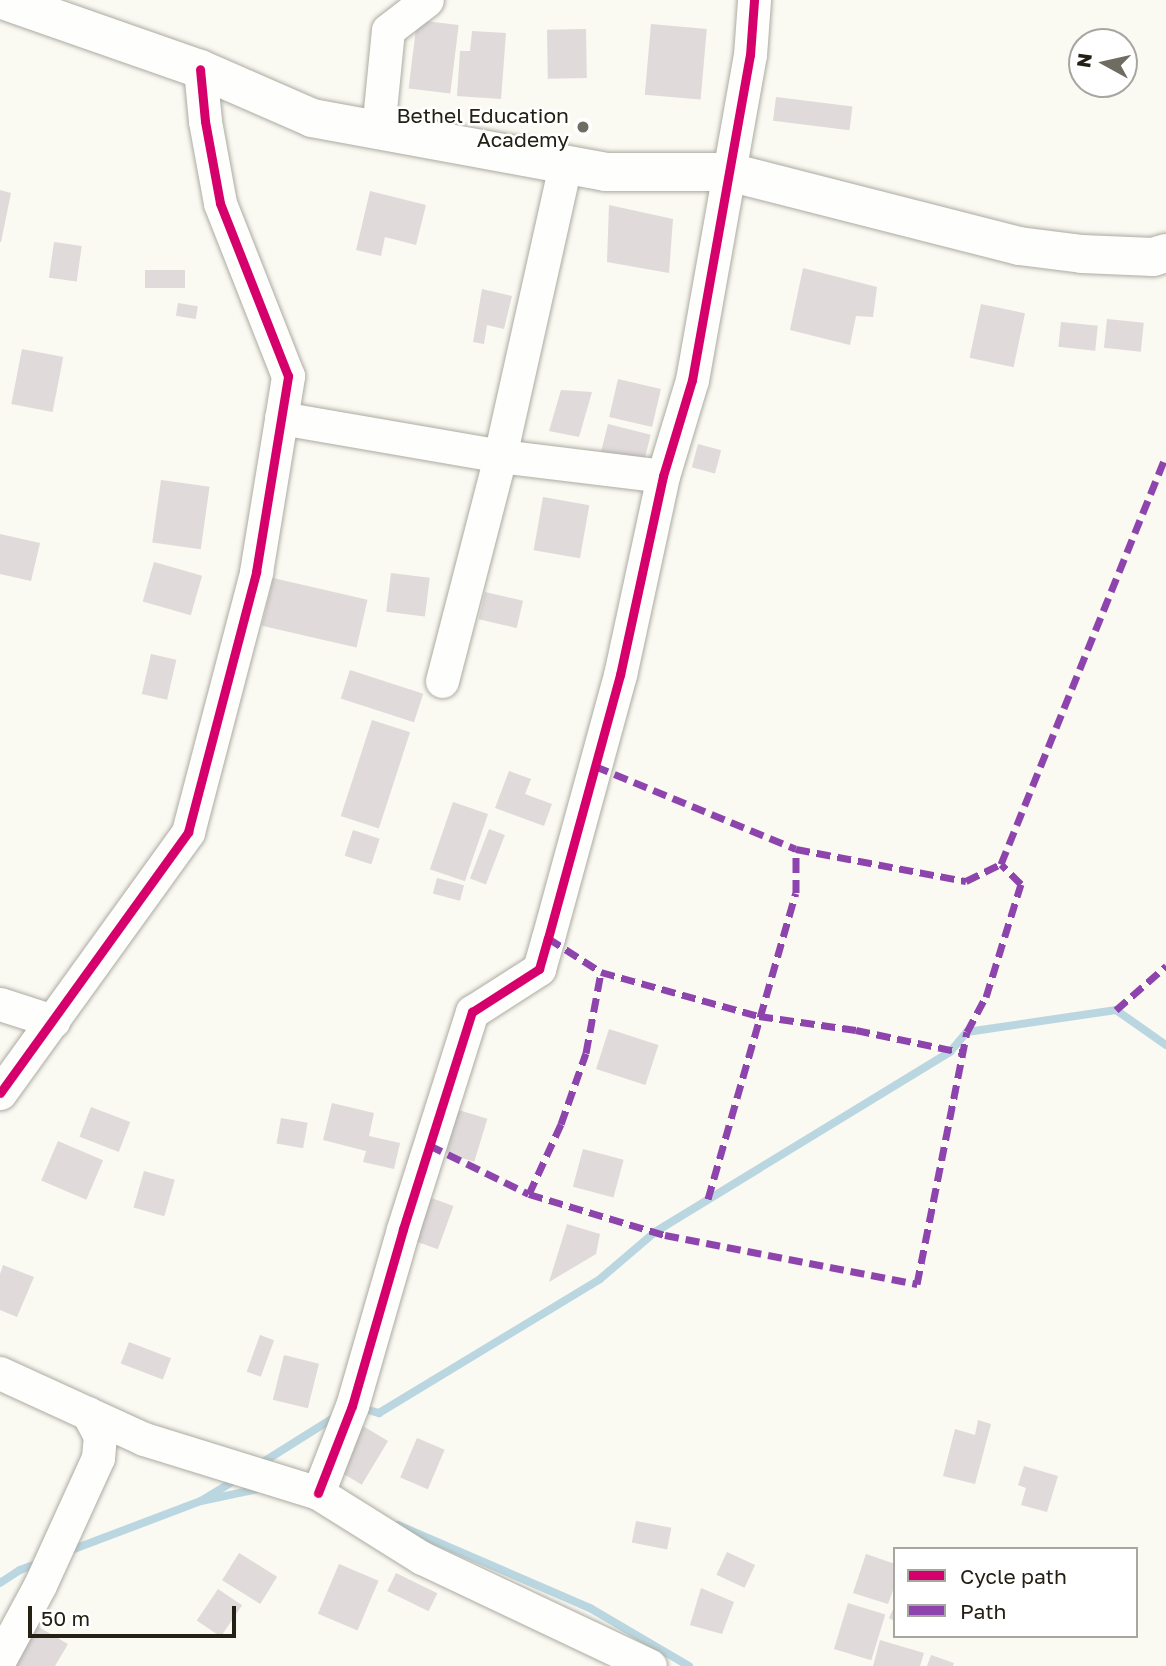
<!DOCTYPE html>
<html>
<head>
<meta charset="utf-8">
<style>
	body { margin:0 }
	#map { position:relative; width:1166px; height:1666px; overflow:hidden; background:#faf9f2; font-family:"Golos Text",sans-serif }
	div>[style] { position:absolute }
	.stream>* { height:8px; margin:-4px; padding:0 4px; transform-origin:4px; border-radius:4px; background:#bad7e1 }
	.building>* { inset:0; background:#e0dadb; transform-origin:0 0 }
	.roads { filter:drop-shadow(0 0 2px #acaba2) drop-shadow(0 0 2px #acaba2) }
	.minor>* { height:33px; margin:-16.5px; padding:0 16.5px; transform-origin:16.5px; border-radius:16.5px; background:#fefefd }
	.primary>* { height:38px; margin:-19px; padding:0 19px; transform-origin:19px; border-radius:19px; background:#fefefd }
	.quiet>* { height:7px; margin-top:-3.5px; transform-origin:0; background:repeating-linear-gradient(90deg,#8e44ad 0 14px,transparent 0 21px) }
	.cycleway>* { height:9px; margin:-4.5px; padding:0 4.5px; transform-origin:4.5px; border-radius:4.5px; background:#d6006c }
	.dots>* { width:19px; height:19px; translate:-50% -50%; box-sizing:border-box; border:4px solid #fff; border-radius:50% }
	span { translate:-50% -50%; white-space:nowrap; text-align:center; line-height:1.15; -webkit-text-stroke:5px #fff; paint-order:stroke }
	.poi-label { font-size:21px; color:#242114 }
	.right { translate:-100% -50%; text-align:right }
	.legend { position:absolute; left:893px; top:1547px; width:245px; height:91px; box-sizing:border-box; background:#fff; border:2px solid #a7a6a1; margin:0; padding:9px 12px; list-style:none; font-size:21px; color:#242114 }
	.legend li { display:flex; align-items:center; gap:14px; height:35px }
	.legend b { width:35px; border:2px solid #a7a6a1 }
	.north { position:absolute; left:1068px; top:28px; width:70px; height:70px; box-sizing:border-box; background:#fff; border:2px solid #a7a6a1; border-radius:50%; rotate:278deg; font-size:19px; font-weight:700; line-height:28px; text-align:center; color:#242114 }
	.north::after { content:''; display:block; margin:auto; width:24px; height:32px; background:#6f6d62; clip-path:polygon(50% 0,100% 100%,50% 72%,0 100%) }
	.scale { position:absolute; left:28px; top:1606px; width:208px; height:32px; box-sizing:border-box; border:4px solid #242114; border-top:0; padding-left:9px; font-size:21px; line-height:24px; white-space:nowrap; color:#242114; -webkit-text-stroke:5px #fff; paint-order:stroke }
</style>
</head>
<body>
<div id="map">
	<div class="stream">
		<i style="left:358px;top:1407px;width:22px;rotate:16deg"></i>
		<i style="left:379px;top:1413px;width:258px;rotate:-31.2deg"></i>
		<i style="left:600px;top:1279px;width:72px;rotate:-40.5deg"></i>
		<i style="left:655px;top:1232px;width:346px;rotate:-31.4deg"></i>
		<i style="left:950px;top:1052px;width:26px;rotate:-50deg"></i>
		<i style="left:967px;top:1032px;width:151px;rotate:-8.4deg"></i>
		<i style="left:1116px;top:1010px;width:61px;rotate:35deg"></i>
		<i style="left:260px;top:1464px;width:89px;rotate:-32.1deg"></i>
		<i style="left:201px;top:1501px;width:42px;rotate:-31.4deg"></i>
		<i style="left:398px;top:1525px;width:209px;rotate:23.4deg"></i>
		<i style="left:590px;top:1608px;width:115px;rotate:30.4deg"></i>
		<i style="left:66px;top:1552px;width:144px;rotate:-20.7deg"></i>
		<i style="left:201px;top:1501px;width:63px;rotate:-11.8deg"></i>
		<i style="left:0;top:1583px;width:24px;rotate:-33deg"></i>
		<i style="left:20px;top:1570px;width:22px;rotate:-21deg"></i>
	</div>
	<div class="building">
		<i style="left:417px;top:20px;width:42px;height:69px;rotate:7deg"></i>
		<i style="left:651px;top:24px;width:56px;height:71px;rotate:5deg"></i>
		<i style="left:586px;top:29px;width:49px;height:39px;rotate:89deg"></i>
		<i style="clip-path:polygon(472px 31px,506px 33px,501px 99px,457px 96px,460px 51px,470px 51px)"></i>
		<i style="left:776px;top:97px;width:77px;height:24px;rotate:7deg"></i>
		<i style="clip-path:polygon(0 190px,11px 193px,1px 242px,0 242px)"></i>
		<i style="clip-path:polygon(370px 191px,426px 205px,416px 245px,385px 237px,381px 256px,356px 250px)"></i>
		<i style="clip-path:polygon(609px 205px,673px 219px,669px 273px,607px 262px)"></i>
		<i style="left:54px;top:242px;width:28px;height:36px;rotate:8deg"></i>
		<i style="clip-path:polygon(803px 268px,877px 287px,873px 317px,856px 316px,850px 345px,790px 330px)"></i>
		<i style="left:145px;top:270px;width:40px;height:18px"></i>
		<i style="clip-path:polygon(482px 289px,512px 296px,504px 329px,487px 325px,484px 344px,473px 342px)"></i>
		<i style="left:178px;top:303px;width:20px;height:13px;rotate:9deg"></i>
		<i style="left:981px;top:304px;width:45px;height:55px;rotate:12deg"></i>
		<i style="left:1107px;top:319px;width:37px;height:29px;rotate:6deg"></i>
		<i style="left:1061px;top:322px;width:37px;height:25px;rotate:6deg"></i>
		<i style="left:22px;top:349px;width:42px;height:56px;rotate:11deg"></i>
		<i style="left:618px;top:379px;width:44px;height:39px;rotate:13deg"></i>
		<i style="clip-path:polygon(561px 390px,592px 392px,579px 437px,549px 431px)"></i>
		<i style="left:608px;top:424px;width:44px;height:38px;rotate:14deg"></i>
		<i style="left:698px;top:444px;width:24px;height:24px;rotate:15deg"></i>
		<i style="left:161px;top:480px;width:49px;height:63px;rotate:8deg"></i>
		<i style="left:543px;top:497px;width:47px;height:54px;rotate:10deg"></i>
		<i style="clip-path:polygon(0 534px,40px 543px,31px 581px,0 574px)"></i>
		<i style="left:154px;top:562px;width:50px;height:41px;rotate:16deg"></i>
		<i style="left:391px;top:573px;width:39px;height:39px;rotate:7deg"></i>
		<i style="left:273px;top:578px;width:97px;height:49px;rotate:13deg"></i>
		<i style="left:485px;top:592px;width:39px;height:28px;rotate:13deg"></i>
		<i style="left:151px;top:654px;width:26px;height:41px;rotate:13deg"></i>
		<i style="left:350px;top:670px;width:77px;height:30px;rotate:18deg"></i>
		<i style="left:372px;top:720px;width:40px;height:101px;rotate:18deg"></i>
		<i style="clip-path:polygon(509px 771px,531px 779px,525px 794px,552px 804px,544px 826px,495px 808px)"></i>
		<i style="left:453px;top:802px;width:37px;height:71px;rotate:19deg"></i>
		<i style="left:489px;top:829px;width:17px;height:53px;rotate:21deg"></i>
		<i style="left:353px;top:830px;width:28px;height:27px;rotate:18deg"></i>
		<i style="left:437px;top:878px;width:28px;height:16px;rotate:15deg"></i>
		<i style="left:609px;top:1029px;width:52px;height:42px;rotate:18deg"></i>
		<i style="clip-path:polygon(332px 1103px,374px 1113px,369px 1136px,400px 1143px,394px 1169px,363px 1162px,366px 1151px,323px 1140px)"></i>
		<i style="left:91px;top:1107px;width:42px;height:32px;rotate:21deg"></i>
		<i style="left:452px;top:1108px;width:37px;height:45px;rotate:17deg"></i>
		<i style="left:281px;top:1118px;width:27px;height:26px;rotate:10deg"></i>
		<i style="left:58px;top:1141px;width:49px;height:43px;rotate:23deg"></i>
		<i style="left:583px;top:1149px;width:42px;height:39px;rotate:15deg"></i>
		<i style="left:144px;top:1171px;width:32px;height:38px;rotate:16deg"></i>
		<i style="left:415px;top:1192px;width:41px;height:46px;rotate:20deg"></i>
		<i style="clip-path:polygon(567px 1224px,600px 1234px,596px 1254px,549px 1282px)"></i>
		<i style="clip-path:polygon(3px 1265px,34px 1277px,17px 1317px,0 1310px,0 1274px)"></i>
		<i style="left:260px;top:1335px;width:15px;height:39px;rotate:20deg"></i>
		<i style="left:129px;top:1342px;width:45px;height:23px;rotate:21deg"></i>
		<i style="left:284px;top:1355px;width:36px;height:46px;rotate:14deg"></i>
		<i style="clip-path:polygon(978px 1420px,991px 1424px,975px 1484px,943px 1476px,955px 1429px,975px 1435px)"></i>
		<i style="left:358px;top:1423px;width:35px;height:51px;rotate:31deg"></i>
		<i style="left:417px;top:1438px;width:30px;height:43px;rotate:23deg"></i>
		<i style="clip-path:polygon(1024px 1466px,1058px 1476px,1047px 1512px,1021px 1505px,1026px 1488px,1018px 1485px)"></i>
		<i style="left:636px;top:1521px;width:36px;height:22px;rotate:11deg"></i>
		<i style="left:727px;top:1552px;width:31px;height:25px;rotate:25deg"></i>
		<i style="left:239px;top:1553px;width:45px;height:32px;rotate:32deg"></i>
		<i style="clip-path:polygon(866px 1554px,895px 1564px,895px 1585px,888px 1604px,853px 1593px)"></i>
		<i style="left:339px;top:1564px;width:43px;height:54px;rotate:23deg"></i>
		<i style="left:396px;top:1573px;width:46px;height:20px;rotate:26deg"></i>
		<i style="clip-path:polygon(701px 1588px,734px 1602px,722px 1634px,690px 1625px)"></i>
		<i style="left:218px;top:1589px;width:29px;height:38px;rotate:34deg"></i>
		<i style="left:848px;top:1603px;width:39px;height:48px;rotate:17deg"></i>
		<i style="clip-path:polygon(895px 1605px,895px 1621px,889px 1618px)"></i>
		<i style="clip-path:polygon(37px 1626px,68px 1644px,55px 1666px,14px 1666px)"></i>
		<i style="clip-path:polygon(880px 1640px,924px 1653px,920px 1666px,873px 1666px)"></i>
		<i style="clip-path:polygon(931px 1655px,954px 1663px,953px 1666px,927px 1666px)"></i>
	</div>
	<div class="roads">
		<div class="minor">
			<i style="left:378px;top:130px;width:100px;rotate:-84.3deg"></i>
			<i style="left:388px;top:30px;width:49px;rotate:-37.6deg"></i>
			<i style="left:281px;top:418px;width:222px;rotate:9.8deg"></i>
			<i style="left:500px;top:456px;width:164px;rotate:7deg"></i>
			<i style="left:442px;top:681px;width:232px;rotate:-75.5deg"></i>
			<i style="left:500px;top:456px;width:298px;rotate:-77.4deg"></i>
			<i style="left:0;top:1004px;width:56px;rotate:17.8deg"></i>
			<i style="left:0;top:1093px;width:322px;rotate:-54.2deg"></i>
			<i style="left:188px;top:832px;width:269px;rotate:-75.3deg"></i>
			<i style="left:256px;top:572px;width:199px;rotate:-80.7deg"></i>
			<i style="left:288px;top:376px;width:186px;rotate:-111.5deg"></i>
			<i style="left:220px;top:203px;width:83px;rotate:-100.4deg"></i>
			<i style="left:205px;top:121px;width:52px;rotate:-95.5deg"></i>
			<i style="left:0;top:1373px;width:158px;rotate:24.6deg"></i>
			<i style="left:144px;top:1439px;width:182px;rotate:17.2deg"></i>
			<i style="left:318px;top:1493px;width:123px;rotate:32deg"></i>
			<i style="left:422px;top:1558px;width:252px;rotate:25.3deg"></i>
			<i style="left:318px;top:1493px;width:93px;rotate:-68.7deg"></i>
			<i style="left:352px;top:1406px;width:184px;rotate:-73.9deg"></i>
			<i style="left:403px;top:1229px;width:228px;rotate:-72.4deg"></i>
			<i style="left:472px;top:1012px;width:80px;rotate:-32.7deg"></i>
			<i style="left:539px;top:969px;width:32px;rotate:-74deg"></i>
			<i style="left:548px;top:938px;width:273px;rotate:-74.7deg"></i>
			<i style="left:620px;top:675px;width:204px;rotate:-77.8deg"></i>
			<i style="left:663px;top:476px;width:100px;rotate:-73.2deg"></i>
			<i style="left:692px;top:380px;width:330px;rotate:-79.9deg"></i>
			<i style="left:750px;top:55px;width:55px;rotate:-85.8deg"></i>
			<i style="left:0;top:1659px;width:84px;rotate:-61.6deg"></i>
			<i style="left:40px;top:1585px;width:140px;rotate:-65.5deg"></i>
			<i style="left:98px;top:1458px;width:22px;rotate:-85deg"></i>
			<i style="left:100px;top:1436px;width:26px;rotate:-118deg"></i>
		</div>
		<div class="primary">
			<i style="left:3px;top:0;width:209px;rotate:19.3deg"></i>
			<i style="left:200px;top:69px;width:122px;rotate:23.6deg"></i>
			<i style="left:312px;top:118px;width:298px;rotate:10.4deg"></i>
			<i style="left:605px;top:172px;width:124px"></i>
			<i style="left:729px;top:172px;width:299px;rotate:14.3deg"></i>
			<i style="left:1019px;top:246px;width:64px;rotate:7.2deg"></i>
			<i style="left:1082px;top:254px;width:71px;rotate:2.4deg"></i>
			<i style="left:1153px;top:257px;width:14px;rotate:-17deg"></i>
		</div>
	</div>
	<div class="quiet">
		<i style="left:595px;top:766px;width:217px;rotate:22.4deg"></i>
		<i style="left:796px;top:849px;width:173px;rotate:10.7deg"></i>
		<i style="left:966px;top:881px;width:39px;rotate:-26deg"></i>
		<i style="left:548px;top:938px;width:63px;rotate:32.7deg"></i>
		<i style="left:601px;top:972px;width:164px;rotate:15.6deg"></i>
		<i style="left:759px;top:1016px;width:98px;rotate:8.2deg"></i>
		<i style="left:856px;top:1030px;width:111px;rotate:11.9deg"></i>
		<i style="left:1116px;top:1010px;width:67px;rotate:-41.3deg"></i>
		<i style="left:429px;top:1145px;width:111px;rotate:26.1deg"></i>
		<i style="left:529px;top:1194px;width:142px;rotate:16.8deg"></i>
		<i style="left:665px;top:1235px;width:257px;rotate:11deg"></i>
		<i style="left:917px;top:1284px;width:257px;rotate:-78.8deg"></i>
		<i style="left:967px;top:1032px;width:40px;rotate:-62deg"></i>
		<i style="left:986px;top:997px;width:118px;rotate:-72.8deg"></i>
		<i style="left:1021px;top:884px;width:28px;rotate:-135deg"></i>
		<i style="left:1001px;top:864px;width:441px;rotate:-68deg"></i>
		<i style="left:529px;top:1194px;width:77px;rotate:-65.4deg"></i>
		<i style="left:561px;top:1124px;width:75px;rotate:-70.6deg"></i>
		<i style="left:586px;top:1053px;width:82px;rotate:-79.5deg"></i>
		<i style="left:708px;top:1199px;width:318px;rotate:-74deg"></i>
		<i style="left:796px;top:893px;width:44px;rotate:-90deg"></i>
	</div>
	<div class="cycleway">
		<i style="left:0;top:1093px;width:322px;rotate:-54.2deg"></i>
		<i style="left:188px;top:832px;width:269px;rotate:-75.3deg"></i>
		<i style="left:256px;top:572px;width:199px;rotate:-80.7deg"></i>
		<i style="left:288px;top:376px;width:186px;rotate:-111.5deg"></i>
		<i style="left:220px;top:203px;width:83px;rotate:-100.4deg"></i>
		<i style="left:205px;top:121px;width:52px;rotate:-95.5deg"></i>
		<i style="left:318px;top:1493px;width:93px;rotate:-68.7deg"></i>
		<i style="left:352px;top:1406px;width:184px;rotate:-73.9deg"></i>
		<i style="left:403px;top:1229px;width:228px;rotate:-72.4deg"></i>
		<i style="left:472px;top:1012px;width:80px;rotate:-32.7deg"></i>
		<i style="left:539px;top:969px;width:32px;rotate:-74deg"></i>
		<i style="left:548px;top:938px;width:273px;rotate:-74.7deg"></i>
		<i style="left:620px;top:675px;width:204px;rotate:-77.8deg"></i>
		<i style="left:663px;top:476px;width:100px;rotate:-73.2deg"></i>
		<i style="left:692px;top:380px;width:330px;rotate:-79.9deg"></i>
		<i style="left:750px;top:55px;width:55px;rotate:-85.8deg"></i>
	</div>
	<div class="dots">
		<i style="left:583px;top:127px;background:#6f6d62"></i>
	</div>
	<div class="poi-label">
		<span class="right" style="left:569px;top:127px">Bethel Education<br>Academy</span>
	</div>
	<ul class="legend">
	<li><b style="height:9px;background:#d6006c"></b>Cycle path</li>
	<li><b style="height:9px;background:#8e44ad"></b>Path</li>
	</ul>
	<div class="north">N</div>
	<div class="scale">50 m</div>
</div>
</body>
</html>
